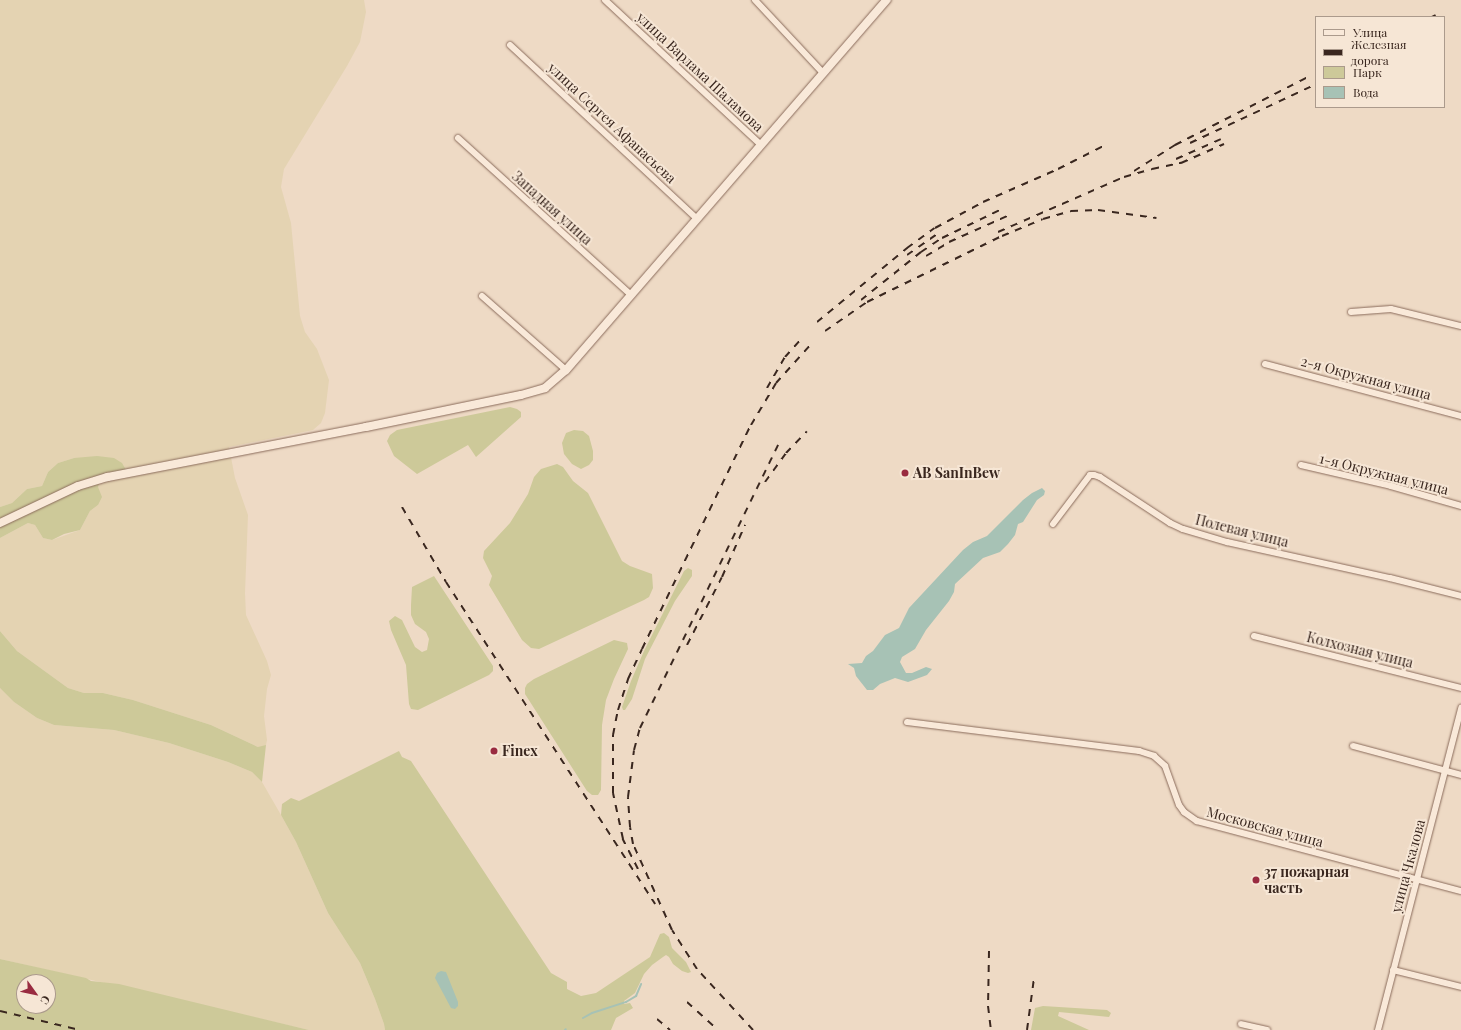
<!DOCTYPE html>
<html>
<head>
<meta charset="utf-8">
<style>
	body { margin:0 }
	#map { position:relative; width:1461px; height:1030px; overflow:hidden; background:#eedac5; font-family:"Playfair Display",serif }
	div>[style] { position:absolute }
	.farmland>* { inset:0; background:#e4d3b2 }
	.green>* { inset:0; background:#cdc999 }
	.water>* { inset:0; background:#a7c2b5 }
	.stream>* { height:2px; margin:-1px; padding:0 1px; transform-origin:1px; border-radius:1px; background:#a7c2b5 }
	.roads { filter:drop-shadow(0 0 1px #8a6b5b) drop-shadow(0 0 1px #8a6b5b) }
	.minor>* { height:6px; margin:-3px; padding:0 3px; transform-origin:3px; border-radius:3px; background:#f9e9d9 }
	.tertiary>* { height:8px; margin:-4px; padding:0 4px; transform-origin:4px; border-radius:4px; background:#f9e9d9 }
	.rail>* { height:2px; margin-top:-1px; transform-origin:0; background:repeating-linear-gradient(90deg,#3a271f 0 7px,transparent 0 14px) }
	.dots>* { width:11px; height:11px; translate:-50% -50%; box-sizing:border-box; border:2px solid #f6e6d5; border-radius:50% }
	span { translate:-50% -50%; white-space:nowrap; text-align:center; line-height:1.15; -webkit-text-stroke:4px #f6e6d5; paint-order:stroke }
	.street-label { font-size:14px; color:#3a271f }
	.poi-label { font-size:14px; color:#3a271f; font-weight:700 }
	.left { translate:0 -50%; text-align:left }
	.legend { position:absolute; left:1315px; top:16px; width:130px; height:92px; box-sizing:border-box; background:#f6e6d5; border:1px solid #ab9a8c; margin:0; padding:5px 7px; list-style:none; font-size:12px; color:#3a271f }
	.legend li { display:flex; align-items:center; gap:8px; height:20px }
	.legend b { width:20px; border:1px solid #ab9a8c }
	.north { position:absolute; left:16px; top:974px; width:40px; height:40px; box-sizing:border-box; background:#f6e6d5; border:1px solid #ab9a8c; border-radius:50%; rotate:123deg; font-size:11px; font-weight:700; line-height:16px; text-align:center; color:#3a271f }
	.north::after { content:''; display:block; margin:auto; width:14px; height:18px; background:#992b40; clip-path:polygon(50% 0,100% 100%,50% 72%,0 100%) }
</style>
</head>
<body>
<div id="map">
	<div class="farmland">
		<i style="clip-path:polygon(0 0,364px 0,366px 12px,360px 42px,347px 66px,284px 169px,281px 187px,291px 223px,300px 316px,305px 332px,317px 349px,329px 380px,325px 413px,321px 423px,313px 430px,229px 447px,235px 478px,248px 515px,245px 593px,246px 615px,267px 661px,271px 675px,267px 689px,264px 716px,267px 740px,266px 745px,263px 747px,258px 747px,211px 725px,133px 700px,103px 693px,84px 693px,68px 688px,17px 651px,0 631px,0 538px,28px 523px,35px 525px,43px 538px,52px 540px,80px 530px,90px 511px,98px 505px,98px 487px,101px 478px,74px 458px,58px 463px,48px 472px,42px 486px,27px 489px,12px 503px,0 507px)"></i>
		<i style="clip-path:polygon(0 688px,14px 702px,37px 718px,54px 725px,114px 730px,169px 743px,228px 762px,252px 772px,262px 782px,281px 815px,296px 842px,328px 913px,360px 963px,375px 999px,384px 1024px,385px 1030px,309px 1030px,0 959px)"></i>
	</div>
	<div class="green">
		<i style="clip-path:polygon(510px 407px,517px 409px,521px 412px,521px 417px,476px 457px,468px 445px,417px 474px,394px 456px,387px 441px,390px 435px,397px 430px)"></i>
		<i style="clip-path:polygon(574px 430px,583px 431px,589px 436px,593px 451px,593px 460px,589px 465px,581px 469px,572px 464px,564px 454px,562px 443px,566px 433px)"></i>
		<i style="clip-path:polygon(97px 456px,114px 458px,122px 463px,126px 470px,101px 478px,98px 487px,102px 497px,98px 505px,90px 511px,80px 530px,64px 534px,52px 540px,43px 538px,35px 525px,28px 523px,0 538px,0 507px,12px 503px,27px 489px,42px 486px,48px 472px,58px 463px,74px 458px)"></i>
		<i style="clip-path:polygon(557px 464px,563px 467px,573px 481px,588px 493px,622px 561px,630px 566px,652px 574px,653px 588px,649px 597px,644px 600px,539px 649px,531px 648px,522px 640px,489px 585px,492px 576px,483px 558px,484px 551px,510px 523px,528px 494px,534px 477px,541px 469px)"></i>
		<i style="clip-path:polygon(688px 568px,692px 570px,692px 576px,675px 601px,645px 659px,632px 699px,625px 710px,623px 710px,622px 707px,631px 681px,644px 651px,684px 571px)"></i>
		<i style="clip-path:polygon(434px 576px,493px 666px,493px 671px,489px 675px,418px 710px,411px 709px,409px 704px,406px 665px,391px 630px,389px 621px,395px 616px,402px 620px,415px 647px,422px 652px,427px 650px,429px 639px,426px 632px,415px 624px,411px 615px,411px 605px,412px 587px)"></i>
		<i style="clip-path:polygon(0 631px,17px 651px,68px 688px,84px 693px,103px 693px,133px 700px,211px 725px,258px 747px,266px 745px,262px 782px,252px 772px,228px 762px,169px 743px,114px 730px,54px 725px,37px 718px,14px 702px,0 688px)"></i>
		<i style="clip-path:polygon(614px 640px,627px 643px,628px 649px,614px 679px,606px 700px,602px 725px,601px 790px,598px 795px,592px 795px,587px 791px,525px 694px,525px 688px,527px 684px,534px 679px)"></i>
		<i style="clip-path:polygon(399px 751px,402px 757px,411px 761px,551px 973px,567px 982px,567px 989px,581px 996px,596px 993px,650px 957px,660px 934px,664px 933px,669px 937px,672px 948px,686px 962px,691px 972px,688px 973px,682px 971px,673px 964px,669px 957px,666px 955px,663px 957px,652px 965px,644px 974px,635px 993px,624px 1001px,624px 1004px,630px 1003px,633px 1008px,616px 1018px,611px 1030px,385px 1030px,384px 1024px,375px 999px,360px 963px,328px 913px,296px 842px,281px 815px,282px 804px,291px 798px,299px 801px)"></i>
		<i style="clip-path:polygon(evenodd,0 959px,86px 978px,91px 981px,119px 984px,309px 1030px,0 1030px,0 959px,24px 982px,48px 982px,48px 1006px,24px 1006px,24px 982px)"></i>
		<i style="clip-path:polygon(1043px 1006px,1107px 1010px,1111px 1013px,1109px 1017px,1059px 1012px,1058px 1016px,1089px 1030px,1031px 1030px,1035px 1008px)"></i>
	</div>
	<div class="water">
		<i style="clip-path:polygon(1042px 488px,1045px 491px,1044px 495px,1037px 500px,1023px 522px,1018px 524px,1015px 535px,1008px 544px,1000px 552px,983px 558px,955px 584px,954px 592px,949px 601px,926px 630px,915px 649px,902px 657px,900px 662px,906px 673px,912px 673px,926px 667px,932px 669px,927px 675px,908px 682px,895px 678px,880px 684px,873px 690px,867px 690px,856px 676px,854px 668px,848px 664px,862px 663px,866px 656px,873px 651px,885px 635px,899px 628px,909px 608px,963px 550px,973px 542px,987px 536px,1023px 500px,1032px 493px)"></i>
		<i style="clip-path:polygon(441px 971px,446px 972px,458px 1002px,458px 1006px,455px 1009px,451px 1008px,435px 978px,437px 973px)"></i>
	</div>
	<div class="stream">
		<i style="left:583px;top:1018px;width:10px;rotate:-29deg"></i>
		<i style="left:592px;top:1013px;width:36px;rotate:-18deg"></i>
		<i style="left:626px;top:1002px;width:12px;rotate:-31deg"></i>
		<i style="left:636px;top:996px;width:13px;rotate:-67deg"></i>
		<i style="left:565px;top:1030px;width:1px;rotate:-45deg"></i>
	</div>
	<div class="roads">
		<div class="minor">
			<i style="left:605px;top:0;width:213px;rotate:42.9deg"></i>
			<i style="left:755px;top:0;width:100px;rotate:47deg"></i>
			<i style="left:510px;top:45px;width:255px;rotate:42.9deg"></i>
			<i style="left:458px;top:138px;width:234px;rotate:42.2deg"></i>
			<i style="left:482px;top:296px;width:112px;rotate:41.4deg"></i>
			<i style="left:1351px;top:312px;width:40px;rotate:-4.3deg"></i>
			<i style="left:1391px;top:309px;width:72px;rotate:13.7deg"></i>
			<i style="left:1265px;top:364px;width:203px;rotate:14.9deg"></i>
			<i style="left:1301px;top:465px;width:92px;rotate:13.1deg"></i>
			<i style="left:1391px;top:486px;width:73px;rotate:15.9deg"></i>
			<i style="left:1053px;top:524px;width:61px;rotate:-52.9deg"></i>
			<i style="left:1090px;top:475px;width:4px"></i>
			<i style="left:1094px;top:475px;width:6px;rotate:18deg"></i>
			<i style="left:1100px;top:477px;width:84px;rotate:33.3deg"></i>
			<i style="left:1170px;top:523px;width:14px;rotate:25deg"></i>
			<i style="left:1183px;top:529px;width:46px;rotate:16.5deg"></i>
			<i style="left:1227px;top:542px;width:167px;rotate:12.5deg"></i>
			<i style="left:1390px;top:578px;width:73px;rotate:14.2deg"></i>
			<i style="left:1254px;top:636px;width:213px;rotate:14.1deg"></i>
			<i style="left:907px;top:722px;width:234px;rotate:7.1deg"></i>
			<i style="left:1139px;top:751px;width:16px;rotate:18deg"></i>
			<i style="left:1154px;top:756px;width:15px;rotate:42deg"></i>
			<i style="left:1165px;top:766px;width:41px;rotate:70.3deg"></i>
			<i style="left:1179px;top:805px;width:9px;rotate:54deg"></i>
			<i style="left:1184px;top:812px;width:16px;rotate:35deg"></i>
			<i style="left:1197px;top:821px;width:273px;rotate:14.9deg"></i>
			<i style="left:1353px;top:746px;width:112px;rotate:15deg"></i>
			<i style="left:1393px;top:970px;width:70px;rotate:14deg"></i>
			<i style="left:1241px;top:1024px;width:27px;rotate:13deg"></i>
			<i style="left:1378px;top:1030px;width:333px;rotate:-75.5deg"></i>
		</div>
		<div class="tertiary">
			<i style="left:0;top:523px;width:86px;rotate:-25.4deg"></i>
			<i style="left:78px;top:486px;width:31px;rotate:-17deg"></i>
			<i style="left:108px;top:477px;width:263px;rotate:-11deg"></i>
			<i style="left:366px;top:427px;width:158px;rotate:-11.7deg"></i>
			<i style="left:521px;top:395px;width:25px;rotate:-16deg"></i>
			<i style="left:545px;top:388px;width:28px;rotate:-41deg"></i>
			<i style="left:566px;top:370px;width:490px;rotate:-49.1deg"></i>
		</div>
	</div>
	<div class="rail">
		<i style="left:1432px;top:17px;width:4px;rotate:-27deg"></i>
		<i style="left:1190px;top:143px;width:135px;rotate:-25deg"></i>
		<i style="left:1176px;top:159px;width:49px;rotate:-24deg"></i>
		<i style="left:1134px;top:171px;width:49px;rotate:-32.4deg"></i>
		<i style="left:1175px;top:145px;width:149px;rotate:-27.1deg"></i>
		<i style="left:998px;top:232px;width:137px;rotate:-23.6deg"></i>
		<i style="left:1124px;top:177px;width:29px;rotate:-16deg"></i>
		<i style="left:1152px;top:169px;width:30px;rotate:-12deg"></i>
		<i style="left:1181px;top:163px;width:47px;rotate:-23.8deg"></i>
		<i style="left:907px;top:255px;width:40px;rotate:-34.9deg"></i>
		<i style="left:926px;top:256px;width:27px;rotate:-31deg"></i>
		<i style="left:949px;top:242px;width:64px;rotate:-24.1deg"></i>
		<i style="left:861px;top:300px;width:77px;rotate:-38.7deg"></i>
		<i style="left:921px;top:252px;width:25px;rotate:-34deg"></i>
		<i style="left:942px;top:238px;width:69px;rotate:-25.8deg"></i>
		<i style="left:817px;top:322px;width:117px;rotate:-39.4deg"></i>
		<i style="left:907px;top:248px;width:34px;rotate:-36deg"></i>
		<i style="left:935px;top:228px;width:55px;rotate:-28.4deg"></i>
		<i style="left:983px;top:202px;width:82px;rotate:-23.7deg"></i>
		<i style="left:1058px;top:169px;width:55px;rotate:-27deg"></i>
		<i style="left:825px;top:331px;width:51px;rotate:-34.6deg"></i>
		<i style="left:867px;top:302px;width:150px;rotate:-26.1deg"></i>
		<i style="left:1002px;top:236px;width:44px;rotate:-22.5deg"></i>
		<i style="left:1043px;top:219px;width:29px;rotate:-16deg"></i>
		<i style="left:1071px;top:211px;width:27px;rotate:-2deg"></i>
		<i style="left:1098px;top:210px;width:59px;rotate:7.9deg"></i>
		<i style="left:767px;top:388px;width:36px;rotate:-60deg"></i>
		<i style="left:785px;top:357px;width:25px;rotate:-48deg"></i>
		<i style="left:765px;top:482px;width:36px;rotate:-54deg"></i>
		<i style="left:786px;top:453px;width:30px;rotate:-46deg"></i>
		<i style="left:402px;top:507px;width:87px;rotate:59.6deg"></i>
		<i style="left:446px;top:582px;width:384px;rotate:57deg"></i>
		<i style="left:687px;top:645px;width:76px;rotate:-62.8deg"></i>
		<i style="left:722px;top:577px;width:57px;rotate:-66.1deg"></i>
		<i style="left:638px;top:869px;width:34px;rotate:-117deg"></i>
		<i style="left:623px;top:839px;width:47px;rotate:-102.3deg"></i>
		<i style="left:613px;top:793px;width:58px;rotate:-90deg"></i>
		<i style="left:613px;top:735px;width:25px;rotate:-79deg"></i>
		<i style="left:618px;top:710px;width:33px;rotate:-72deg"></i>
		<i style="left:628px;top:679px;width:33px;rotate:-65deg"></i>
		<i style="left:642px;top:649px;width:249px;rotate:-64.1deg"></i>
		<i style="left:751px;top:425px;width:49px;rotate:-59.2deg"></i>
		<i style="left:776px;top:383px;width:55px;rotate:-47.9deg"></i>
		<i style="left:989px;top:951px;width:55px;rotate:91deg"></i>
		<i style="left:988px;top:1006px;width:24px;rotate:83deg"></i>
		<i style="left:687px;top:1002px;width:42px;rotate:42.1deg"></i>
		<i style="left:0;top:1011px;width:82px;rotate:13.4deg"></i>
		<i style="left:657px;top:1019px;width:17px;rotate:40deg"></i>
		<i style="left:753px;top:1030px;width:83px;rotate:-132.6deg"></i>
		<i style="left:697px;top:969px;width:46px;rotate:-122.7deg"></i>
		<i style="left:672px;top:930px;width:94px;rotate:-114.4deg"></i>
		<i style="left:633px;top:844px;width:17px;rotate:-100deg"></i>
		<i style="left:630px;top:827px;width:30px;rotate:-94deg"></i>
		<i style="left:628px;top:797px;width:47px;rotate:-82.7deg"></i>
		<i style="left:634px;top:750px;width:23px;rotate:-75deg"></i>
		<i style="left:640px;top:728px;width:322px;rotate:-64deg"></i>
		<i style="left:1027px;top:1030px;width:52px;rotate:-82.3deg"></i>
	</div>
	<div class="dots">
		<i style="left:905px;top:473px;background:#992b40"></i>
		<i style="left:494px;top:751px;background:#992b40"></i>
		<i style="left:1256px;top:880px;background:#992b40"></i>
	</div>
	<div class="street-label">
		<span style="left:700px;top:72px;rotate:43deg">улица Варлама Шаламова</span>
		<span style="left:612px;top:123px;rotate:43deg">улица Сергея Афанасьева</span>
		<span style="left:552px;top:208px;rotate:42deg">Западная улица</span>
		<span style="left:1366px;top:378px;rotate:15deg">2-я Окружная улица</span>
		<span style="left:1384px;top:474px;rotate:14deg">1-я Окружная улица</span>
		<span style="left:1242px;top:531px;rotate:14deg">Полевая улица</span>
		<span style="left:1360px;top:650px;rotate:14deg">Колхозная улица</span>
		<span style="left:1265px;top:827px;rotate:15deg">Московская улица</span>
		<span style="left:1408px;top:866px;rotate:-75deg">улица Чкалова</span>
	</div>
	<div class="poi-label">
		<span class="left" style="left:913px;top:473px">AB SanInBew</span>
		<span class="left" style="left:502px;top:751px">Finex</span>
		<span class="left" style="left:1264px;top:880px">37 пожарная<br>часть</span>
	</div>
	<ul class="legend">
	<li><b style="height:5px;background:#f9e9d9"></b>Улица</li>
	<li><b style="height:5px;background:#3a271f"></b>Железная дорога</li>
	<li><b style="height:11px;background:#cdc999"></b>Парк</li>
	<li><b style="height:11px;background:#a7c2b5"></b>Вода</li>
	</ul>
	<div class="north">С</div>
</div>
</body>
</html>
